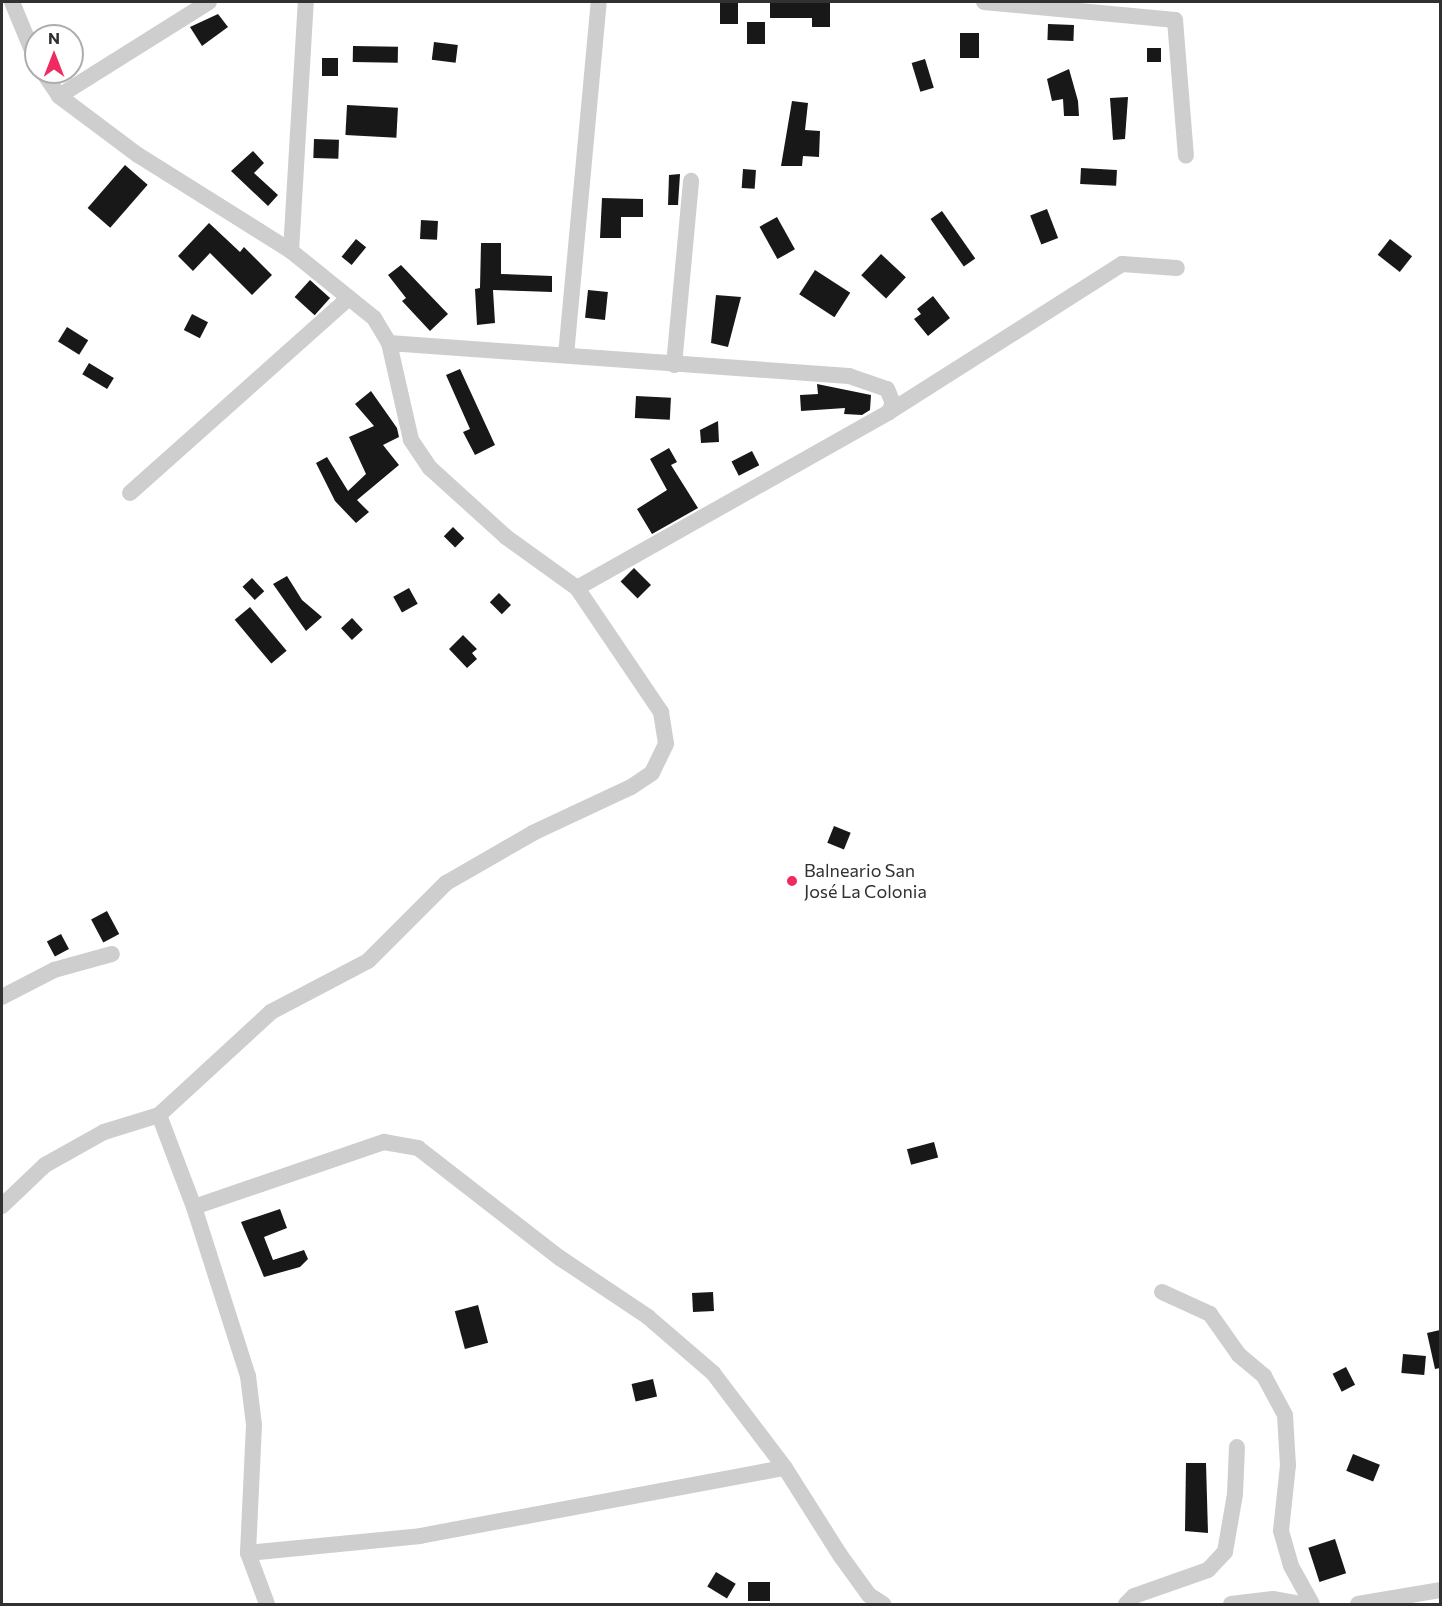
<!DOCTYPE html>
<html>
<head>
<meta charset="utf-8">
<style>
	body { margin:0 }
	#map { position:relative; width:1442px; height:1606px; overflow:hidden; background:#fff; font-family:Commissioner,sans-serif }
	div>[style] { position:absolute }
	.building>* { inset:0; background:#181818; transform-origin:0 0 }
	.minor>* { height:16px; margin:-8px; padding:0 8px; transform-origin:8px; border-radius:8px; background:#cecece }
	.dots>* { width:16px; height:16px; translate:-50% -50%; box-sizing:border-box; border:3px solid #fff; border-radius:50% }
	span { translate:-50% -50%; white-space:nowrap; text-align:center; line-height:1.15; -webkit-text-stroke:6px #fff; paint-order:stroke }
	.poi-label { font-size:18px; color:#313131 }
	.left { translate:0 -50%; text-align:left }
	.frame { position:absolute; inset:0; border:3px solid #313131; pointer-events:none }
	.north { position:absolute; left:24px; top:24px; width:60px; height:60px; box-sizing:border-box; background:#fff; border:2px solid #adadad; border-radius:50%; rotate:0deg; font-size:16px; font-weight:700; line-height:24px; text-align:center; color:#313131 }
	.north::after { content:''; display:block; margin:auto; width:21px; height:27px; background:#f02b61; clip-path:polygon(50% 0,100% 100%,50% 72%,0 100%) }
</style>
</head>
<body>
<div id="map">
	<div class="building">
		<i style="left:720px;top:2px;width:18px;height:22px"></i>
		<i style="clip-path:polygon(770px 2px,830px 2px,830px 27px,812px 27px,812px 18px,770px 18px)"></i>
		<i style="clip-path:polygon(218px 14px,228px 27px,202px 46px,190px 27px)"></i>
		<i style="left:747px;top:22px;width:18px;height:22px"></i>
		<i style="left:1048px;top:24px;width:26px;height:16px;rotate:2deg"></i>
		<i style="left:960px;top:33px;width:19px;height:25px"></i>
		<i style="left:434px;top:42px;width:24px;height:18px;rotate:7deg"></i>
		<i style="left:353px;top:46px;width:45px;height:16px;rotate:1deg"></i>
		<i style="left:1147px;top:48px;width:14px;height:14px"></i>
		<i style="left:322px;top:58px;width:16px;height:18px"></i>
		<i style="left:925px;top:59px;width:30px;height:14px;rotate:73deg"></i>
		<i style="clip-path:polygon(1069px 69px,1078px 101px,1079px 116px,1064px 116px,1063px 99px,1052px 101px,1047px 79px)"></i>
		<i style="clip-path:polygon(1128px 97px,1125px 139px,1113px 140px,1110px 98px)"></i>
		<i style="clip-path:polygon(792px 101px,808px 103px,805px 130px,820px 131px,819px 157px,803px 156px,802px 166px,781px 166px)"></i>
		<i style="left:347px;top:105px;width:51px;height:30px;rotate:3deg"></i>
		<i style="left:314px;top:139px;width:25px;height:19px;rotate:2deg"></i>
		<i style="clip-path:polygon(253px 151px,264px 163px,254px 173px,278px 195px,268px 206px,231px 171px)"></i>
		<i style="left:125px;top:165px;width:30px;height:57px;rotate:41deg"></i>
		<i style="left:1081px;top:168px;width:36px;height:16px;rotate:3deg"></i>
		<i style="left:743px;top:169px;width:13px;height:19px;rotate:4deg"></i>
		<i style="clip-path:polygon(680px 174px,678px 205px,668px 205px,669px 175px)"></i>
		<i style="clip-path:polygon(602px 198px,643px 199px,643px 217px,621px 217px,621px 238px,600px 238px)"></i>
		<i style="left:1047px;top:209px;width:31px;height:18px;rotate:69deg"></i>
		<i style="left:942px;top:211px;width:58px;height:14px;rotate:55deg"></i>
		<i style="left:777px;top:217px;width:37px;height:20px;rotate:61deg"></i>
		<i style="left:421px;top:220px;width:17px;height:19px;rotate:3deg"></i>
		<i style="clip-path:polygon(209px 223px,240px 252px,244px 247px,272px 275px,252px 295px,210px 253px,193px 271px,178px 256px)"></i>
		<i style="left:356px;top:239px;width:13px;height:23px;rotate:39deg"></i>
		<i style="left:1390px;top:239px;width:28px;height:20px;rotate:38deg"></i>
		<i style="clip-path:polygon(481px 243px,501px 243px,501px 274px,552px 276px,552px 292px,493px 290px,495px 323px,477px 325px,475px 289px,480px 288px)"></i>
		<i style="left:881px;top:254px;width:34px;height:29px;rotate:43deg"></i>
		<i style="clip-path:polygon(401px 265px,448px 314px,430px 331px,402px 301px,406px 298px,388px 275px)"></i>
		<i style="left:815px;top:270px;width:42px;height:29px;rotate:33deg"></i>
		<i style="left:310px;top:280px;width:27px;height:23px;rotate:42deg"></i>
		<i style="left:588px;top:290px;width:20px;height:28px;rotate:6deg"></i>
		<i style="clip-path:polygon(716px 295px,741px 297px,728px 347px,711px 343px)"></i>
		<i style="clip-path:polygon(933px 296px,950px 318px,928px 336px,914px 319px,921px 314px,917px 309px)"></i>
		<i style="left:192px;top:314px;width:18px;height:18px;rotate:27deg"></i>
		<i style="left:67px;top:327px;width:25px;height:17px;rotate:32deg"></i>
		<i style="left:89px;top:363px;width:29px;height:13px;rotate:31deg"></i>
		<i style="clip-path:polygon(460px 369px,495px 445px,475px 455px,463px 432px,470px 429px,446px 375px)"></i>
		<i style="clip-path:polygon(817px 384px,871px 395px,870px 410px,862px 415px,844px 414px,845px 408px,801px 411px,800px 395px,818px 394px)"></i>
		<i style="clip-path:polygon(371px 391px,397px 428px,399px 437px,383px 445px,399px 465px,357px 500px,369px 512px,356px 523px,335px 501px,316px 463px,327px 457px,348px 491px,366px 474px,349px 437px,374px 426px,355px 404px)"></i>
		<i style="left:636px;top:396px;width:35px;height:22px;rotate:3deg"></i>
		<i style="clip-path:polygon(718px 421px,719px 442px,701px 443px,700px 430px)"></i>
		<i style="clip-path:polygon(669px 448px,677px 462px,671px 465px,698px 508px,652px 534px,637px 509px,667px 490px,650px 459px)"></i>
		<i style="left:752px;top:451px;width:16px;height:23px;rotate:63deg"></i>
		<i style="left:453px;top:527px;width:16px;height:13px;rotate:45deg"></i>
		<i style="left:634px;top:568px;width:24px;height:19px;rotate:45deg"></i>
		<i style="clip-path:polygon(287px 576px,302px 600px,322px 617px,306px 631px,273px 584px)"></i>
		<i style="left:252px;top:578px;width:18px;height:13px;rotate:47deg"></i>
		<i style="left:409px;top:588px;width:18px;height:18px;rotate:61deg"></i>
		<i style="left:499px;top:593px;width:17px;height:13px;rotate:45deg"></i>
		<i style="left:250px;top:607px;width:57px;height:20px;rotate:50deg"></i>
		<i style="left:352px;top:618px;width:16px;height:15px;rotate:47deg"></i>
		<i style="clip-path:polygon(463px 635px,477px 649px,472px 653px,477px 659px,467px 668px,449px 649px)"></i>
		<i style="left:834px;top:826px;width:18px;height:18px;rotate:22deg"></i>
		<i style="left:107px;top:911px;width:26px;height:18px;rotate:62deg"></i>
		<i style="left:61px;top:934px;width:17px;height:16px;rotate:62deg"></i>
		<i style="left:934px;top:1142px;width:16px;height:28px;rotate:75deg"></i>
		<i style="clip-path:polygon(280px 1209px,287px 1228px,264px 1237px,273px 1260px,304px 1250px,308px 1259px,300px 1267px,264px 1277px,241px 1222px)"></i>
		<i style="left:713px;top:1292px;width:19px;height:21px;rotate:87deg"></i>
		<i style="left:478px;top:1305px;width:39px;height:24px;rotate:75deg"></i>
		<i style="clip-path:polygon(1440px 1330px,1440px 1368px,1435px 1369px,1427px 1333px)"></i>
		<i style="left:1403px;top:1354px;width:23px;height:19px;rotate:5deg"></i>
		<i style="left:1346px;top:1367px;width:20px;height:15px;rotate:63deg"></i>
		<i style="left:653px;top:1379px;width:18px;height:22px;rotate:77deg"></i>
		<i style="left:1353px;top:1454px;width:29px;height:18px;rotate:22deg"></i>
		<i style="clip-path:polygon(1186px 1463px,1206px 1463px,1208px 1533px,1185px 1531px)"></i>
		<i style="left:1335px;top:1539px;width:36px;height:28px;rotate:72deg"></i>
		<i style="left:716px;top:1572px;width:23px;height:17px;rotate:31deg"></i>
		<i style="left:748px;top:1582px;width:22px;height:19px"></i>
	</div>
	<div class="minor">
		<i style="left:12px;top:2px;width:63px;rotate:67.5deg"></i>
		<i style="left:984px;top:2px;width:192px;rotate:5.4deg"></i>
		<i style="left:1175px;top:20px;width:136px;rotate:85.4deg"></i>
		<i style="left:43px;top:72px;width:29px;rotate:56deg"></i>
		<i style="left:59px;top:96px;width:99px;rotate:36.8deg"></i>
		<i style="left:138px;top:155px;width:181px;rotate:32.1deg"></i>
		<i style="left:291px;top:251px;width:107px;rotate:38.9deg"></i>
		<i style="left:374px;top:318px;width:29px;rotate:59deg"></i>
		<i style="left:389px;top:343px;width:99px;rotate:77.2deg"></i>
		<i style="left:411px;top:440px;width:34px;rotate:56deg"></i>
		<i style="left:430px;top:468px;width:103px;rotate:42.2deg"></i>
		<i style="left:506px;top:537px;width:87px;rotate:35.7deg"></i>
		<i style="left:577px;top:588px;width:150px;rotate:55.9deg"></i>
		<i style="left:661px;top:712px;width:32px;rotate:81deg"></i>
		<i style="left:666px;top:744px;width:32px;rotate:116deg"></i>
		<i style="left:652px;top:773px;width:25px;rotate:146deg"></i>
		<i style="left:631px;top:787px;width:108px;rotate:154.9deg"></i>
		<i style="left:533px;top:833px;width:100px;rotate:150.1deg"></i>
		<i style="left:446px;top:883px;width:110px;rotate:135deg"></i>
		<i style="left:368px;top:961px;width:110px;rotate:152.3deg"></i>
		<i style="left:271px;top:1012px;width:152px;rotate:137.4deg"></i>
		<i style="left:159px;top:1115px;width:98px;rotate:69.2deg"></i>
		<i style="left:194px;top:1207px;width:177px;rotate:72.3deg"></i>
		<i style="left:248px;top:1376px;width:49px;rotate:83deg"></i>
		<i style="left:254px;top:1425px;width:128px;rotate:92.7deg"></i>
		<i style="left:248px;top:1553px;width:54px;rotate:69.6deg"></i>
		<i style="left:59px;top:96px;width:177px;rotate:-32.1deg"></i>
		<i style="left:291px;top:251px;width:249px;rotate:-86.6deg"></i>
		<i style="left:389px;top:343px;width:461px;rotate:4.1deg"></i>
		<i style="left:849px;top:376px;width:40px;rotate:18.9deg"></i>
		<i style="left:887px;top:389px;width:15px;rotate:67deg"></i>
		<i style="left:893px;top:403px;width:10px;rotate:114deg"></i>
		<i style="left:566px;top:355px;width:355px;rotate:-84.7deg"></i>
		<i style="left:674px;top:365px;width:185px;rotate:-84.7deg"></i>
		<i style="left:130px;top:493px;width:293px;rotate:-41.7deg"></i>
		<i style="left:577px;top:588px;width:358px;rotate:-29.4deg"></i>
		<i style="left:889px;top:412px;width:276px;rotate:-32.4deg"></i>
		<i style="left:1122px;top:264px;width:55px;rotate:4.2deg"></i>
		<i style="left:2px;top:997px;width:59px;rotate:-27.4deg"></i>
		<i style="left:54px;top:970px;width:60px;rotate:-15.4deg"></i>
		<i style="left:2px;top:1206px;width:59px;rotate:-43.6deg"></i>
		<i style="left:45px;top:1165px;width:68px;rotate:-29.2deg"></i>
		<i style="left:104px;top:1132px;width:58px;rotate:-17.2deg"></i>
		<i style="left:194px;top:1207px;width:201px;rotate:-18.9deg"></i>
		<i style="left:384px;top:1142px;width:35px;rotate:10deg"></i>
		<i style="left:418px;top:1148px;width:180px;rotate:37.8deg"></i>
		<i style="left:560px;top:1258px;width:106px;rotate:33.8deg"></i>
		<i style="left:648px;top:1317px;width:86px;rotate:40.7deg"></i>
		<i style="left:713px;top:1373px;width:119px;rotate:52.8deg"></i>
		<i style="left:785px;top:1468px;width:103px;rotate:57.7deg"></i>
		<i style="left:840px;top:1555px;width:49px;rotate:54.1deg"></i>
		<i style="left:869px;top:1595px;width:17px;rotate:33deg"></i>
		<i style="left:1162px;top:1292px;width:53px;rotate:24.6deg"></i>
		<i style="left:1210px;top:1314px;width:50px;rotate:54.7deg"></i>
		<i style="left:1239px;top:1355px;width:33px;rotate:40deg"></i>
		<i style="left:1264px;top:1376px;width:44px;rotate:61.7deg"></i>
		<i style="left:1285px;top:1415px;width:50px;rotate:86.6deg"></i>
		<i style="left:1288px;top:1465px;width:66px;rotate:96.1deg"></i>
		<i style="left:1281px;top:1531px;width:36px;rotate:74deg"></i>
		<i style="left:1291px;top:1566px;width:43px;rotate:61.1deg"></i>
		<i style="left:248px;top:1553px;width:173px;rotate:-5.6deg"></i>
		<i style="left:420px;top:1536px;width:371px;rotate:-10.6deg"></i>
		<i style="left:1126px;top:1604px;width:11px;rotate:-45deg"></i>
		<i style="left:1134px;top:1596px;width:78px;rotate:-19.4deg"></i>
		<i style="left:1208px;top:1570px;width:25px;rotate:-47deg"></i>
		<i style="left:1225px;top:1552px;width:59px;rotate:-80.2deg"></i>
		<i style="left:1235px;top:1494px;width:47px;rotate:-87.6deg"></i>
		<i style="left:1231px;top:1604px;width:42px;rotate:-6.8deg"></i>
		<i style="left:1273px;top:1599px;width:29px;rotate:10deg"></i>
		<i style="left:1358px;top:1604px;width:83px;rotate:-9.7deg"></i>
	</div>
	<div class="dots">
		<i style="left:792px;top:881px;background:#f02b61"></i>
	</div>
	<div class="poi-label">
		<span class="left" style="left:804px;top:881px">Balneario San<br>José La Colonia</span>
	</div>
	<div class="frame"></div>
	<div class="north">N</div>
</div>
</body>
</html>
